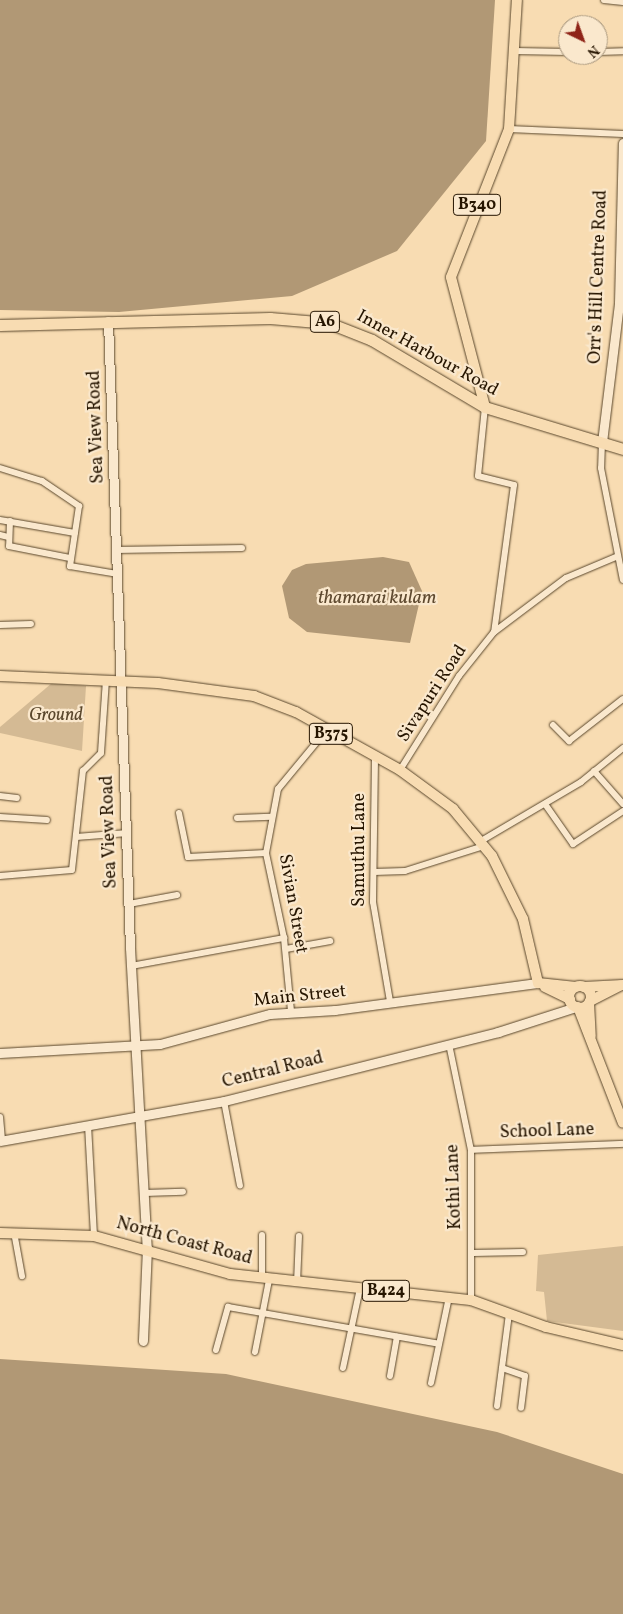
<!DOCTYPE html>
<html>
<head>
<meta charset="utf-8">
<style>
	body { margin:0 }
	#map { position:relative; width:623px; height:1614px; overflow:hidden; background:#f8dcb2; font-family:Vollkorn,serif }
	div>[style] { position:absolute }
	.green>* { inset:0; background:#d4ba94 }
	.water>* { inset:0; background:#b19875 }
	.roads { filter:drop-shadow(0 0 1px #5a472c) drop-shadow(0 0 1px #5a472c) }
	.minor>* { height:6px; margin:-3px; padding:0 3px; transform-origin:3px; border-radius:3px; background:#fae8cd }
	.tertiary>* { height:9px; margin:-4.5px; padding:0 4.5px; transform-origin:4.5px; border-radius:4.5px; background:#fae8cd }
	.secondary>* { height:9px; margin:-4.5px; padding:0 4.5px; transform-origin:4.5px; border-radius:4.5px; background:#fae8cd }
	.primary>* { height:10px; margin:-5px; padding:0 5px; transform-origin:5px; border-radius:5px; background:#f8dcb2 }
	.primary>.ring { margin:-5px; padding:0; box-sizing:content-box; background:none; border:10px solid #f8dcb2; border-radius:50% }
	.trunk>* { height:11px; margin:-5.5px; padding:0 5.5px; transform-origin:5.5px; border-radius:5.5px; background:#f8dcb2 }
	span { translate:-50% -50%; white-space:nowrap; text-align:center; line-height:1.15; -webkit-text-stroke:4.5px #fae8cd; paint-order:stroke }
	.shield-label span { padding:1px 4px; background:#fae8cd; border:1px solid; border-radius:4px; -webkit-text-stroke-width:0 }
	.shield-label { font-size:16px; color:#261500; font-weight:700 }
	.street-label { font-size:18px; color:#261500 }
	.park-label { font-size:18px; color:#5a472c; font-style:italic }
	.water-label { font-size:19px; color:#5e492f; font-style:italic }
	.north { position:absolute; left:558px; top:15px; width:50px; height:50px; box-sizing:border-box; background:#fae8cd; border:1px solid #a5947b; border-radius:50%; rotate:138deg; font-size:14px; font-weight:700; line-height:20px; text-align:center; color:#261500 }
	.north::after { content:''; display:block; margin:auto; width:18px; height:22px; background:#8f2418; clip-path:polygon(50% 0,100% 100%,50% 72%,0 100%) }
</style>
</head>
<body>
<div id="map">
	<div class="green">
		<i style="clip-path:polygon(52px 683px,86px 686px,82px 751px,0 733px,0 727px)"></i>
		<i style="clip-path:polygon(623px 1246px,623px 1331px,547px 1321px,544px 1292px,536px 1291px,538px 1255px)"></i>
	</div>
	<div class="water">
		<i style="clip-path:polygon(0 0,495px 0,486px 141px,397px 251px,292px 296px,119px 312px,0 310px)"></i>
		<i style="clip-path:polygon(383px 557px,409px 562px,422px 591px,410px 643px,307px 632px,289px 618px,282px 586px,292px 570px,306px 564px)"></i>
		<i style="clip-path:polygon(0 1359px,226px 1374px,497px 1432px,623px 1474px,623px 1614px,0 1614px)"></i>
	</div>
	<div class="roads">
		<div class="minor">
			<i style="left:604px;top:0;width:19px;rotate:6deg"></i>
			<i style="left:515px;top:51px;width:53px;rotate:1.1deg"></i>
			<i style="left:598px;top:52px;width:25px;rotate:-2deg"></i>
			<i style="left:509px;top:129px;width:114px;rotate:2.5deg"></i>
			<i style="left:485px;top:407px;width:69px;rotate:95.8deg"></i>
			<i style="left:478px;top:476px;width:37px;rotate:14deg"></i>
			<i style="left:514px;top:485px;width:148px;rotate:97.7deg"></i>
			<i style="left:602px;top:442px;width:26px;rotate:92deg"></i>
			<i style="left:601px;top:468px;width:114px;rotate:78.9deg"></i>
			<i style="left:0;top:468px;width:44px;rotate:17.2deg"></i>
			<i style="left:42px;top:481px;width:45px;rotate:34deg"></i>
			<i style="left:79px;top:506px;width:61px;rotate:98.5deg"></i>
			<i style="left:70px;top:566px;width:49px;rotate:9.5deg"></i>
			<i style="left:0;top:520px;width:76px;rotate:9.8deg"></i>
			<i style="left:10px;top:521px;width:25px;rotate:92deg"></i>
			<i style="left:9px;top:546px;width:62px;rotate:11.1deg"></i>
			<i style="left:0;top:535px;width:8px;rotate:14deg"></i>
			<i style="left:118px;top:550px;width:124px;rotate:-0.9deg"></i>
			<i style="left:0;top:625px;width:31px;rotate:-2deg"></i>
			<i style="left:553px;top:725px;width:23px;rotate:45deg"></i>
			<i style="left:569px;top:741px;width:68px;rotate:-37.9deg"></i>
			<i style="left:375px;top:758px;width:144px;rotate:90.8deg"></i>
			<i style="left:373px;top:902px;width:100px;rotate:80.3deg"></i>
			<i style="left:400px;top:770px;width:111px;rotate:-57.9deg"></i>
			<i style="left:459px;top:676px;width:56px;rotate:-51.5deg"></i>
			<i style="left:494px;top:632px;width:90px;rotate:-36.9deg"></i>
			<i style="left:566px;top:578px;width:56px;rotate:-22.9deg"></i>
			<i style="left:594px;top:771px;width:44px;rotate:48.7deg"></i>
			<i style="left:0;top:796px;width:17px;rotate:7deg"></i>
			<i style="left:545px;top:804px;width:49px;rotate:55deg"></i>
			<i style="left:573px;top:844px;width:60px;rotate:-33.4deg"></i>
			<i style="left:179px;top:813px;width:45px;rotate:78.4deg"></i>
			<i style="left:188px;top:857px;width:78px;rotate:-2.9deg"></i>
			<i style="left:0;top:817px;width:47px;rotate:3.7deg"></i>
			<i style="left:237px;top:818px;width:34px;rotate:-2deg"></i>
			<i style="left:76px;top:837px;width:52px;rotate:-4.4deg"></i>
			<i style="left:481px;top:841px;width:116px;rotate:-30.5deg"></i>
			<i style="left:581px;top:782px;width:54px;rotate:-39deg"></i>
			<i style="left:374px;top:872px;width:31px;rotate:-2deg"></i>
			<i style="left:405px;top:871px;width:83px;rotate:-17.6deg"></i>
			<i style="left:0;top:876px;width:72px;rotate:-4.8deg"></i>
			<i style="left:72px;top:870px;width:100px;rotate:-83.7deg"></i>
			<i style="left:83px;top:771px;width:25px;rotate:-45deg"></i>
			<i style="left:101px;top:753px;width:74px;rotate:-86.1deg"></i>
			<i style="left:129px;top:904px;width:49px;rotate:-10.6deg"></i>
			<i style="left:286px;top:949px;width:45px;rotate:-10.3deg"></i>
			<i style="left:131px;top:966px;width:156px;rotate:-10.4deg"></i>
			<i style="left:291px;top:1011px;width:73px;rotate:-95.5deg"></i>
			<i style="left:284px;top:938px;width:87px;rotate:-102deg"></i>
			<i style="left:266px;top:853px;width:65px;rotate:-79.4deg"></i>
			<i style="left:278px;top:789px;width:75px;rotate:-50.4deg"></i>
			<i style="left:449px;top:1044px;width:108px;rotate:78.3deg"></i>
			<i style="left:471px;top:1150px;width:150px;rotate:90deg"></i>
			<i style="left:224px;top:1101px;width:86px;rotate:79.3deg"></i>
			<i style="left:0;top:1117px;width:23px;rotate:85deg"></i>
			<i style="left:88px;top:1125px;width:111px;rotate:86.9deg"></i>
			<i style="left:471px;top:1150px;width:152px;rotate:-2.3deg"></i>
			<i style="left:145px;top:1193px;width:38px;rotate:-2deg"></i>
			<i style="left:14px;top:1232px;width:45px;rotate:79.7deg"></i>
			<i style="left:473px;top:1253px;width:50px;rotate:-1.1deg"></i>
			<i style="left:262px;top:1279px;width:44px;rotate:-90deg"></i>
			<i style="left:297px;top:1283px;width:47px;rotate:-87.6deg"></i>
			<i style="left:216px;top:1350px;width:45px;rotate:-74.4deg"></i>
			<i style="left:228px;top:1307px;width:214px;rotate:9.9deg"></i>
			<i style="left:255px;top:1352px;width:73px;rotate:-79deg"></i>
			<i style="left:343px;top:1368px;width:82px;rotate:-78deg"></i>
			<i style="left:502px;top:1368px;width:24px;rotate:19deg"></i>
			<i style="left:525px;top:1376px;width:32px;rotate:97deg"></i>
			<i style="left:390px;top:1376px;width:40px;rotate:-80deg"></i>
			<i style="left:431px;top:1383px;width:88px;rotate:-78.2deg"></i>
			<i style="left:497px;top:1406px;width:93px;rotate:-82.6deg"></i>
		</div>
		<div class="tertiary">
			<i style="left:602px;top:442px;width:140px;rotate:-83deg"></i>
			<i style="left:619px;top:303px;width:160px;rotate:-88.6deg"></i>
		</div>
		<div class="secondary">
			<i style="left:108px;top:321px;width:627px;rotate:87.99deg"></i>
			<i style="left:130px;top:948px;width:300px;rotate:86.8deg"></i>
			<i style="left:147px;top:1248px;width:93px;rotate:92.5deg"></i>
			<i style="left:0;top:1053px;width:160px;rotate:-3.2deg"></i>
			<i style="left:160px;top:1044px;width:114px;rotate:-15.3deg"></i>
			<i style="left:270px;top:1014px;width:65px;rotate:-3.5deg"></i>
			<i style="left:335px;top:1010px;width:205px;rotate:-7.6deg"></i>
			<i style="left:0;top:1141px;width:228px;rotate:-10.1deg"></i>
			<i style="left:224px;top:1101px;width:283px;rotate:-14.1deg"></i>
			<i style="left:498px;top:1032px;width:82px;rotate:-17.8deg"></i>
		</div>
		<div class="primary">
			<i style="left:485px;top:407px;width:134px;rotate:-104.7deg"></i>
			<i style="left:451px;top:277px;width:159px;rotate:-68.6deg"></i>
			<i style="left:509px;top:129px;width:129px;rotate:-86.5deg"></i>
			<i style="left:0;top:676px;width:158px;rotate:2.5deg"></i>
			<i style="left:158px;top:683px;width:97px;rotate:7.7deg"></i>
			<i style="left:254px;top:696px;width:45px;rotate:20.9deg"></i>
			<i style="left:296px;top:712px;width:119px;rotate:29.1deg"></i>
			<i style="left:400px;top:770px;width:66px;rotate:36.3deg"></i>
			<i style="left:453px;top:809px;width:61px;rotate:50.3deg"></i>
			<i style="left:492px;top:856px;width:70px;rotate:63.8deg"></i>
			<i style="left:523px;top:919px;width:66px;rotate:76.8deg"></i>
			<i style="left:538px;top:983px;width:38px;rotate:6deg"></i>
			<i class="ring" style="left:569px;top:986px;width:12px;height:12px"></i>
			<i style="left:545px;top:987px;width:28px;rotate:26deg"></i>
			<i style="left:584px;top:987px;width:39px;rotate:-3deg"></i>
			<i style="left:590px;top:1001px;width:34px;rotate:-27deg"></i>
			<i style="left:589px;top:1003px;width:33px;rotate:87deg"></i>
			<i style="left:578px;top:1007px;width:124px;rotate:68.8deg"></i>
			<i style="left:0;top:1233px;width:94px;rotate:1.8deg"></i>
			<i style="left:94px;top:1236px;width:141px;rotate:15.6deg"></i>
			<i style="left:230px;top:1274px;width:242px;rotate:6.2deg"></i>
			<i style="left:471px;top:1300px;width:80px;rotate:19.8deg"></i>
			<i style="left:546px;top:1327px;width:79px;rotate:13.2deg"></i>
		</div>
		<div class="trunk">
			<i style="left:0;top:325px;width:270px;rotate:-1.5deg"></i>
			<i style="left:270px;top:318px;width:59px;rotate:4.8deg"></i>
			<i style="left:329px;top:323px;width:46px;rotate:21.6deg"></i>
			<i style="left:372px;top:340px;width:131px;rotate:30.7deg"></i>
			<i style="left:485px;top:407px;width:144px;rotate:16.9deg"></i>
		</div>
	</div>
	<div class="shield-label">
		<span style="left:477px;top:205px">B340</span>
		<span style="left:325px;top:322px">A6</span>
		<span style="left:331px;top:734px">B375</span>
		<span style="left:386px;top:1291px">B424</span>
	</div>
	<div class="street-label">
		<span style="left:599px;top:277px;rotate:-88deg">Orr's Hill Centre Road</span>
		<span style="left:427px;top:354px;rotate:29deg">Inner Harbour Road</span>
		<span style="left:97px;top:427px;rotate:-92deg">Sea View Road</span>
		<span style="left:433px;top:694px;rotate:-57deg">Sivapuri Road</span>
		<span style="left:110px;top:832px;rotate:-92deg">Sea View Road</span>
		<span style="left:360px;top:850px;rotate:-90deg">Samuthu Lane</span>
		<span style="left:292px;top:904px;rotate:80deg">Sivian Street</span>
		<span style="left:300px;top:997px;rotate:-6deg">Main Street</span>
		<span style="left:273px;top:1071px;rotate:-14deg">Central Road</span>
		<span style="left:547px;top:1132px;rotate:-2deg">School Lane</span>
		<span style="left:455px;top:1187px;rotate:-92deg">Kothi Lane</span>
		<span style="left:184px;top:1242px;rotate:15deg">North Coast Road</span>
	</div>
	<div class="park-label">
		<span style="left:56px;top:716px">Ground</span>
	</div>
	<div class="water-label">
		<span style="left:377px;top:599px">thamarai kulam</span>
	</div>
	<div class="north">N</div>
</div>
</body>
</html>
